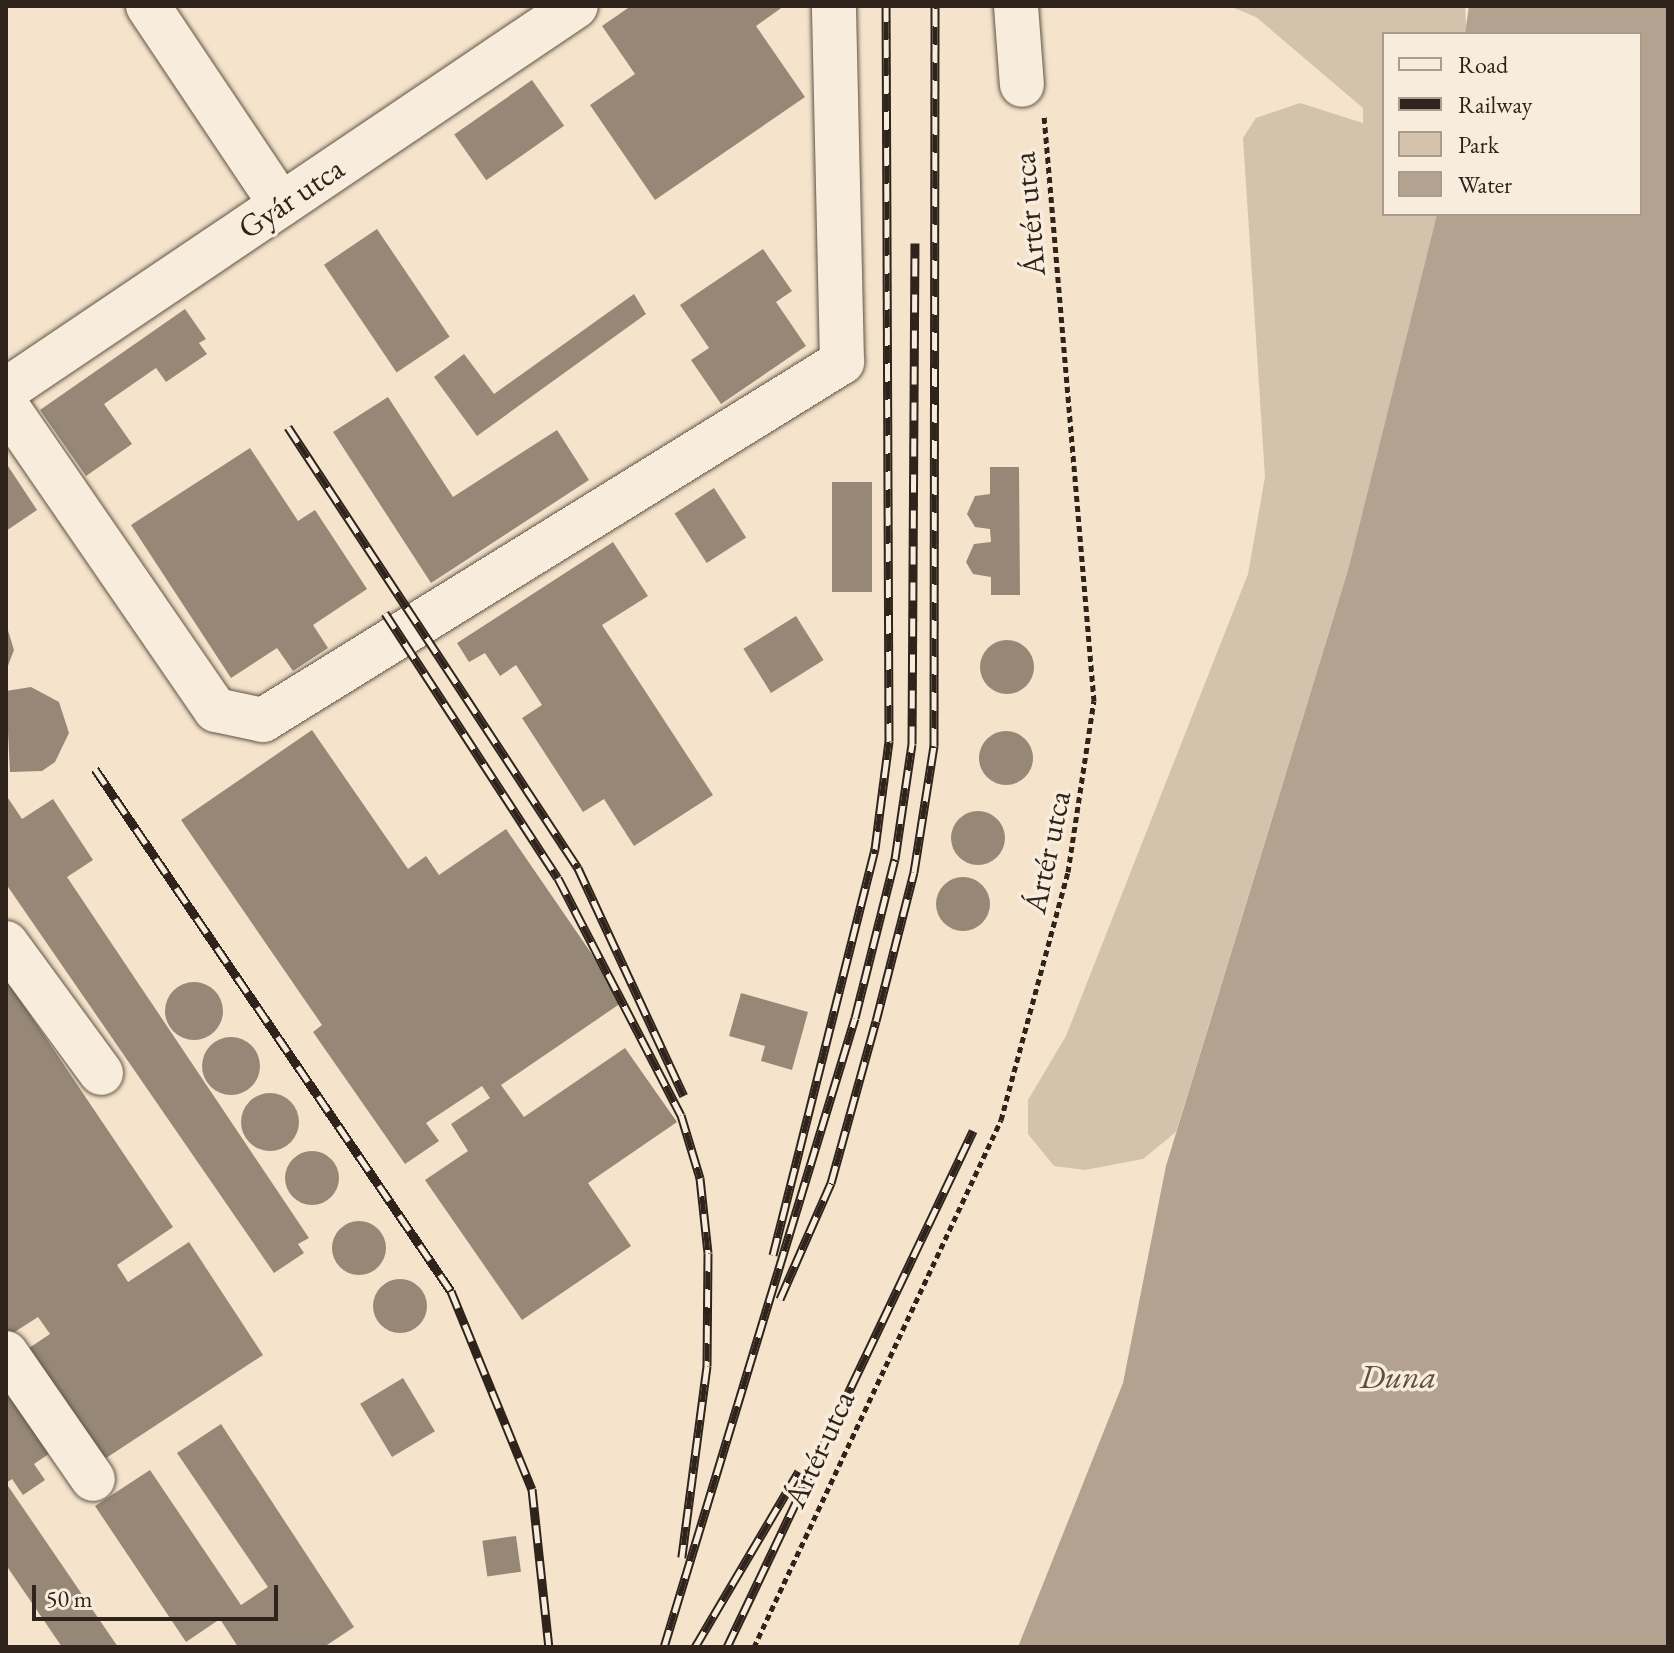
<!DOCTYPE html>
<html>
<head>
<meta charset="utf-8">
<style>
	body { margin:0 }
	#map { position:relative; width:1674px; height:1653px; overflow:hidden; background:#f5e4cb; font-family:"EB Garamond",serif }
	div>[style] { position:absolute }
	.green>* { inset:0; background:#d3c3ad }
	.water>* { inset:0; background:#b2a28f }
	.building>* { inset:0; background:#968777; transform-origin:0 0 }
	.round { border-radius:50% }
	.path>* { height:5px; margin-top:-2.5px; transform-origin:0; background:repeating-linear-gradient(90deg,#2f231b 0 6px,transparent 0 10px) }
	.roads { filter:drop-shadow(0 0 2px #605347) drop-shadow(0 0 2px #605347) }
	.minor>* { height:44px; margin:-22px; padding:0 22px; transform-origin:22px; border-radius:22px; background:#f8eddd }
	.rail>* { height:9px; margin-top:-4.5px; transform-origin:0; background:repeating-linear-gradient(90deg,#f8eddd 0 18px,#2f231b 0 36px); box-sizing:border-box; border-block:2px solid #2f231b }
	span { translate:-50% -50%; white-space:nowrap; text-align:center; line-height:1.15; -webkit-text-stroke:7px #f8eddd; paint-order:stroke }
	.street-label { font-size:32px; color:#2f231b }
	.water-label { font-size:34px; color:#5d4f44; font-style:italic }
	.frame { position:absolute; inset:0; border:8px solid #2f231b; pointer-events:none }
	.legend { position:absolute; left:1382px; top:32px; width:260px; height:184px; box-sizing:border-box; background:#f8eddd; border:2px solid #a89c8f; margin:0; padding:10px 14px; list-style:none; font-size:24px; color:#2f231b }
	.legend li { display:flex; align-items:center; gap:16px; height:40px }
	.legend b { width:40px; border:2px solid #a89c8f }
	.scale { position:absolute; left:32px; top:1585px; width:246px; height:36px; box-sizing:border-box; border:4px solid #2f231b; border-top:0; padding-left:10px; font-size:24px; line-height:28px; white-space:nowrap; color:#2f231b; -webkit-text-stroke:6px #f8eddd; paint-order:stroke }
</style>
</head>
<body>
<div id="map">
	<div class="green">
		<i style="clip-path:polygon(1229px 6px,1465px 6px,1466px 27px,1465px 34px,1384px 34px,1384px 214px,1437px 214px,1348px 570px,1176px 1132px,1143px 1159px,1085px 1170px,1054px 1166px,1028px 1134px,1028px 1100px,1066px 1036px,1248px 574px,1265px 477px,1243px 138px,1256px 118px,1300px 103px,1363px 123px,1363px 108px,1256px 17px)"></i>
	</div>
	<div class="water">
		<i style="clip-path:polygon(1469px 6px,1668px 6px,1668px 1647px,1018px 1647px,1123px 1383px,1166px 1166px,1348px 570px,1437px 214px,1640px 214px,1640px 34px,1465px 34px)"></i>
	</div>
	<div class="building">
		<i style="clip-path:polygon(631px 6px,784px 6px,756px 26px,805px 97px,655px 200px,590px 105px,635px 74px,602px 26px)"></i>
		<i style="left:532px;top:80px;width:56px;height:95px;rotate:55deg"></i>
		<i style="left:377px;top:229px;width:130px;height:64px;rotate:56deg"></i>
		<i style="clip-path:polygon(763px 249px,792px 291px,776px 302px,806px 346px,721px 404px,691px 360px,709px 348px,680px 305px)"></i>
		<i style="clip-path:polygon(634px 294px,646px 314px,477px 436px,434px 377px,464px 354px,494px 394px)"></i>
		<i style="clip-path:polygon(185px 309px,206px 339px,199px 343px,207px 354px,166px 382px,156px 368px,104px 404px,132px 444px,86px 476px,40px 410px)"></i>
		<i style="clip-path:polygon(388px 397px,453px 497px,557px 430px,589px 480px,431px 583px,333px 432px)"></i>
		<i style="clip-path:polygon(250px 448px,298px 521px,315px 510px,367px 589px,313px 625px,328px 648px,293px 671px,277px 648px,231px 678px,131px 525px)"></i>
		<i style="clip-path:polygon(6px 463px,37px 510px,6px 531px)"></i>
		<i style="clip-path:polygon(990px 467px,1019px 467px,1020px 595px,991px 595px,991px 577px,973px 574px,966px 562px,974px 544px,991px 542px,990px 529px,975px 527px,967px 514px,975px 496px,990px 494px)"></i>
		<i style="left:832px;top:482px;width:40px;height:110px"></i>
		<i style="left:714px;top:488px;width:59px;height:47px;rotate:57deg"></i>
		<i style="clip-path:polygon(613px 542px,648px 596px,602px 625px,713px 795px,634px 846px,604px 799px,583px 812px,522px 718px,542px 705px,516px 665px,500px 676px,485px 653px,469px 662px,457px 643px)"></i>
		<i style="left:796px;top:616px;width:52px;height:62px;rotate:58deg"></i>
		<i style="clip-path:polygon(6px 624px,14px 650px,6px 671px)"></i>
		<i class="round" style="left:980px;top:640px;width:54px;height:54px"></i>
		<i style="clip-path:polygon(31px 687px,59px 702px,69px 733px,55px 762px,42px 771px,10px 772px,6px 691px)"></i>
		<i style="clip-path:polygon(312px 730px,408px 869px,426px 856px,439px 875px,506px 829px,624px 1001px,501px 1085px,524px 1117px,625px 1048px,677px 1122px,588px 1183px,631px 1246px,522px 1320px,425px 1180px,468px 1151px,451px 1124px,490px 1098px,482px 1086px,426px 1123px,439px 1141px,405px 1164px,313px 1032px,322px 1025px,181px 820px)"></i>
		<i class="round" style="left:979px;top:731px;width:54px;height:54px"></i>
		<i style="clip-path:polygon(6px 795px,22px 819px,53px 799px,93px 860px,67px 877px,309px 1238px,298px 1244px,304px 1253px,274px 1273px,6px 884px)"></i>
		<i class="round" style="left:951px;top:811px;width:54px;height:54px"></i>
		<i class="round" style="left:936px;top:877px;width:54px;height:54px"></i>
		<i style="clip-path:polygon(6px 979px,173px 1227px,117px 1265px,128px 1282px,189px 1242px,263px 1355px,100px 1462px,26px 1350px,50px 1334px,38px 1317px,10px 1335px,6px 1329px)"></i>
		<i class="round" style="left:165px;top:982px;width:58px;height:58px"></i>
		<i style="clip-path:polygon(741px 993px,808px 1012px,792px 1070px,761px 1061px,765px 1046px,729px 1036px)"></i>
		<i class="round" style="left:202px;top:1037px;width:58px;height:58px"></i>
		<i class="round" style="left:241px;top:1093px;width:58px;height:58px"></i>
		<i class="round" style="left:285px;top:1151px;width:54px;height:54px"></i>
		<i class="round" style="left:332px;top:1221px;width:54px;height:54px"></i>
		<i class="round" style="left:373px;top:1279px;width:54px;height:54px"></i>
		<i style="clip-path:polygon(6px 1377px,56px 1449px,34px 1464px,45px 1480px,23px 1495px,12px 1479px,6px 1483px)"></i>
		<i style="left:403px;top:1378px;width:62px;height:50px;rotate:59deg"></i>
		<i style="clip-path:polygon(221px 1424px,354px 1627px,324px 1647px,238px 1647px,220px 1619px,186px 1642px,95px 1506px,150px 1470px,241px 1605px,268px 1587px,177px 1453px)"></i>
		<i style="clip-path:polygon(6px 1483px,118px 1647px,62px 1647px,6px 1565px)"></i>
		<i style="left:516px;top:1536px;width:36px;height:34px;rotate:82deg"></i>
	</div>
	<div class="path">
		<i style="left:754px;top:1647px;width:582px;rotate:-64.89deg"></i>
		<i style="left:1001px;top:1120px;width:257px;rotate:-74.9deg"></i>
		<i style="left:1068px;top:872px;width:173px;rotate:-81.4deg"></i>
		<i style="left:1094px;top:701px;width:588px;rotate:-94.88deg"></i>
	</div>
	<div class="roads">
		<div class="minor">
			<i style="left:148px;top:6px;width:239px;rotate:56.2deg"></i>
			<i style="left:1016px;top:6px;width:79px;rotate:85.7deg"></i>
			<i style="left:6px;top:390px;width:687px;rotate:-33.97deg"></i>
			<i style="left:6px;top:405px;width:370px;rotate:55.5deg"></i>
			<i style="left:216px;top:710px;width:48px;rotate:12deg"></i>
			<i style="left:263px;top:720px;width:681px;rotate:-31.73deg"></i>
			<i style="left:842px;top:362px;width:356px;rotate:-91.3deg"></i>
			<i style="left:6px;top:943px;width:161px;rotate:53.8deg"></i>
			<i style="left:6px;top:1353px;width:153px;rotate:55.4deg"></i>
		</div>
	</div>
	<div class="rail">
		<i style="left:288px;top:427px;width:528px;rotate:56.67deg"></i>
		<i style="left:578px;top:868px;width:251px;rotate:65.1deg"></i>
		<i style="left:385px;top:613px;width:316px;rotate:56.9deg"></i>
		<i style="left:558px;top:878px;width:267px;rotate:62.6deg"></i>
		<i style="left:681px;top:1115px;width:66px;rotate:73.2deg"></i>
		<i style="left:700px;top:1178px;width:75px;rotate:83.9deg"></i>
		<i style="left:708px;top:1253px;width:113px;rotate:90.5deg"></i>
		<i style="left:707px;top:1366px;width:193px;rotate:97.5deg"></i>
		<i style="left:95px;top:769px;width:632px;rotate:55.71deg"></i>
		<i style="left:451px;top:1291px;width:214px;rotate:67.8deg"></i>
		<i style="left:532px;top:1489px;width:159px;rotate:83.9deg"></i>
		<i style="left:773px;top:1255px;width:419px;rotate:-75.9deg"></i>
		<i style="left:875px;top:849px;width:109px;rotate:-82.6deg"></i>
		<i style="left:889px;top:741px;width:735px;rotate:-90.23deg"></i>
		<i style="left:780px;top:1299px;width:127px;rotate:-66.3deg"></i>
		<i style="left:831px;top:1183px;width:168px;rotate:-74.5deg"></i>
		<i style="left:876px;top:1021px;width:154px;rotate:-75.7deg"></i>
		<i style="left:914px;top:872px;width:128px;rotate:-81deg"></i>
		<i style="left:934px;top:746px;width:740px;rotate:-89.92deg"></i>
		<i style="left:664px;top:1647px;width:657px;rotate:-73.11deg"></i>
		<i style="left:855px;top:1018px;width:164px;rotate:-75.9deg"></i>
		<i style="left:895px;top:859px;width:116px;rotate:-81.6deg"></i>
		<i style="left:912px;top:744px;width:501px;rotate:-89.66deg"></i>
		<i style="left:695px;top:1647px;width:204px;rotate:-59.4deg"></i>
		<i style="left:727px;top:1647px;width:572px;rotate:-64.51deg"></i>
	</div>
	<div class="street-label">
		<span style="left:291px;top:198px;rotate:-34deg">Gyár utca</span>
		<span style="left:1029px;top:214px;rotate:-95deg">Ártér utca</span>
		<span style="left:1047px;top:852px;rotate:-78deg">Ártér utca</span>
		<span style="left:819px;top:1449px;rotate:-65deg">Ártér utca</span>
	</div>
	<div class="water-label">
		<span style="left:1398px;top:1377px">Duna</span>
	</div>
	<div class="frame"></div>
	<ul class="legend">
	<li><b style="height:10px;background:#f8eddd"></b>Road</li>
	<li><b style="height:10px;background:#2f231b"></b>Railway</li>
	<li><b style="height:22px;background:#d3c3ad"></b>Park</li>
	<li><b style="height:22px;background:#b2a28f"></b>Water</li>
	</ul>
	<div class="scale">50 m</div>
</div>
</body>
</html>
